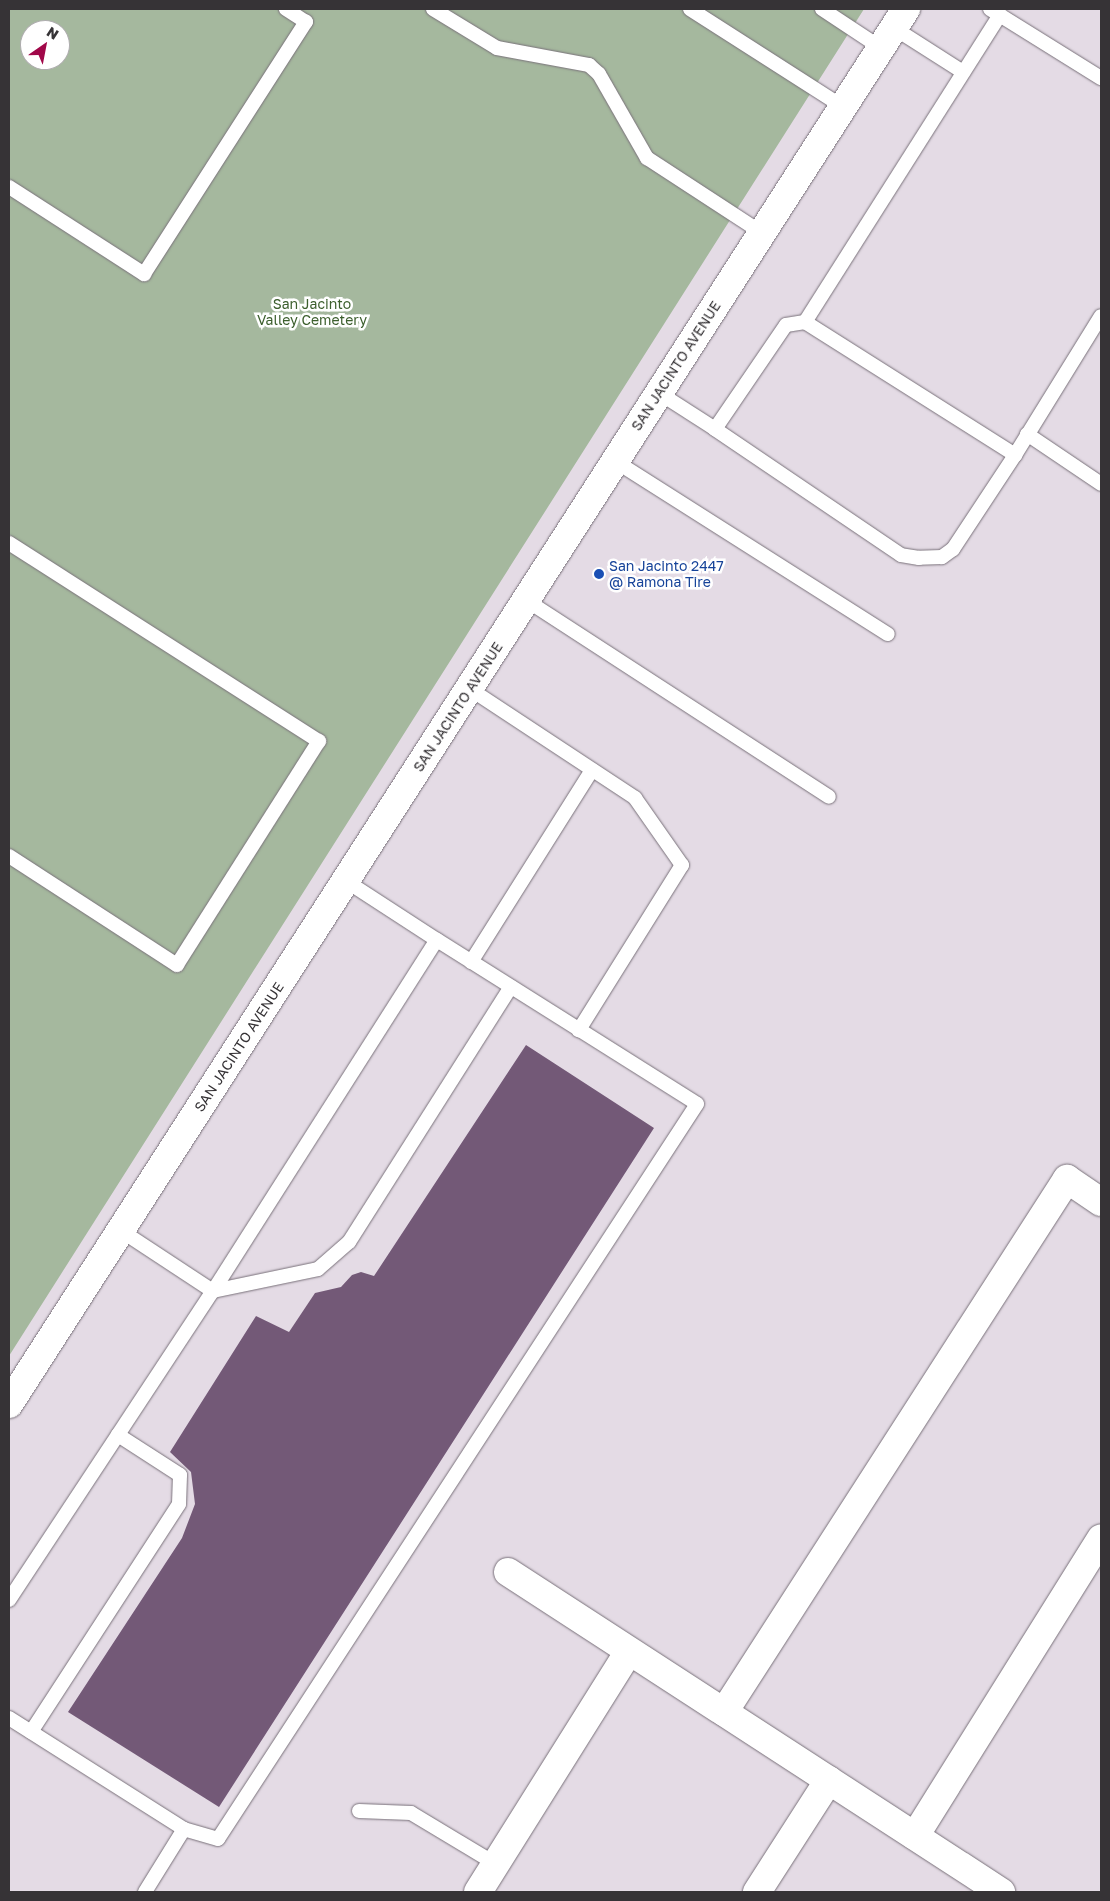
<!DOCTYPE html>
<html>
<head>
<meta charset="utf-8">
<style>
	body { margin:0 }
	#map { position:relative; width:1110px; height:1901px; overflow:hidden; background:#e4dbe5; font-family:"Golos Text",sans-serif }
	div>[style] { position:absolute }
	.green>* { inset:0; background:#a5b89e }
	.building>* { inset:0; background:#735977 }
	.roads { filter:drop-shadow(0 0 1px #79717a) drop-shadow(0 0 1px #79717a) }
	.service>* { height:14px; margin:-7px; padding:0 7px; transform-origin:7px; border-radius:7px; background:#fff }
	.minor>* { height:28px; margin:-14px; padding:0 14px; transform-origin:14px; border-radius:14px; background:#fff }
	.secondary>* { height:28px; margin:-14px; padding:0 14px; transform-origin:14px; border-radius:14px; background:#fff }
	.dots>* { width:14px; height:14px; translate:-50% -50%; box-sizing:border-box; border:2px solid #fff; border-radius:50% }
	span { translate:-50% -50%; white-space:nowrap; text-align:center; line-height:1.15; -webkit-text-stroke:5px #fff; paint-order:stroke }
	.park-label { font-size:14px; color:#3c5f2d }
	.street-label { font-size:14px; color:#363336 }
	.transit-label { font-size:14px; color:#164399 }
	.left { translate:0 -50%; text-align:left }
	.frame { position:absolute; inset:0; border:10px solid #363336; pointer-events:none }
	.north { position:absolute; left:20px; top:20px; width:50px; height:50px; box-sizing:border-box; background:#fff; border:1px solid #afadaf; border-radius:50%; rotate:33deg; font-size:14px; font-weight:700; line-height:20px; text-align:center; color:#363336 }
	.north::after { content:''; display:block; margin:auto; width:18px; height:22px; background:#a10849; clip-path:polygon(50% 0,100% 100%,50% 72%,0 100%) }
</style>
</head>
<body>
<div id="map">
	<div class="green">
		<i style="clip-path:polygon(evenodd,9px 9px,864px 9px,9px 1356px,9px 9px,30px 30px,60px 30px,60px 60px,30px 60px,30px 30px)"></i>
	</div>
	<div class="building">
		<i style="clip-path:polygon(526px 1045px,654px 1128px,219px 1807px,68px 1712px,182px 1538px,195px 1504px,191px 1472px,170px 1452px,256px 1316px,289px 1332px,315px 1293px,341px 1287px,352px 1275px,361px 1272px,374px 1276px)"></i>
	</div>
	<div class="roads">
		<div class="service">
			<i style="left:433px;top:9px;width:75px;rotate:31.4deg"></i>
			<i style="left:497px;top:48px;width:94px;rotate:10.5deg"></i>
			<i style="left:589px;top:65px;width:13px;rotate:42deg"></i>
			<i style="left:599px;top:74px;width:97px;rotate:60.3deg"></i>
			<i style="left:647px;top:158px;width:137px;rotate:33.1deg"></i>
			<i style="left:690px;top:9px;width:182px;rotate:32.6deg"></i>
			<i style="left:822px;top:9px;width:71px;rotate:33.5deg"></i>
			<i style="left:990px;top:9px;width:131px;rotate:31.9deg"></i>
			<i style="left:894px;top:28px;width:82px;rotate:32.5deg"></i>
			<i style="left:9px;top:187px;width:161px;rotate:32.8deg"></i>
			<i style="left:144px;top:274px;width:300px;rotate:-57.3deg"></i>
			<i style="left:306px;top:22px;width:24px;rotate:-147deg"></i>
			<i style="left:805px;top:322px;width:364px;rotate:-57.6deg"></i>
			<i style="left:659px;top:393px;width:67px;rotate:32.7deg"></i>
			<i style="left:1027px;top:434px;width:89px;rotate:34deg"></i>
			<i style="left:1015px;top:455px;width:113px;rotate:123.4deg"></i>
			<i style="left:953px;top:549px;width:14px;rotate:144deg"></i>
			<i style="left:942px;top:557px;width:23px;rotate:178deg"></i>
			<i style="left:919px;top:558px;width:18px;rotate:-171deg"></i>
			<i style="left:901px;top:555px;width:225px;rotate:-145.9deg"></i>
			<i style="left:715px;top:429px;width:126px;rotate:-55.7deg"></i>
			<i style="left:786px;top:325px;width:19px;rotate:-9deg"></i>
			<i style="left:805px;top:322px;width:249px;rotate:32.3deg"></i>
			<i style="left:1015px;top:455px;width:163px;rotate:-58.3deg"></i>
			<i style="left:615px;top:461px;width:323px;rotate:32.4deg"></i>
			<i style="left:9px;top:543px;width:368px;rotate:32.6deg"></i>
			<i style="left:319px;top:741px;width:265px;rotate:122.4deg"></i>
			<i style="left:177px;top:965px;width:200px;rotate:-147deg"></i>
			<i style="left:526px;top:600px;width:361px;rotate:33deg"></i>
			<i style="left:470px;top:689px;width:198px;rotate:33.4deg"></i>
			<i style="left:635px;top:798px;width:82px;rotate:55deg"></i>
			<i style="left:682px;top:865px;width:195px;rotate:122deg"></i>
			<i style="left:346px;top:881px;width:108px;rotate:33deg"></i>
			<i style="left:471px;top:962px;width:227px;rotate:-57.8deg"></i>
			<i style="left:120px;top:1230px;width:111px;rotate:33.3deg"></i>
			<i style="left:213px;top:1291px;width:416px;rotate:-57.5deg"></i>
			<i style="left:437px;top:940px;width:307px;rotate:32.2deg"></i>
			<i style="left:697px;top:1104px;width:877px;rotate:123.09deg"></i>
			<i style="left:218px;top:1839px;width:35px;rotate:-164deg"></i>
			<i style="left:184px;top:1829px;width:74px;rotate:121.8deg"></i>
			<i style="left:9px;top:1600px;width:370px;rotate:-56.6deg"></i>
			<i style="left:213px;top:1291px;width:107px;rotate:-11.8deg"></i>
			<i style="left:318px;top:1269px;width:41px;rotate:-41.1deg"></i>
			<i style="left:349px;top:1242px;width:302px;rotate:-57.6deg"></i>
			<i style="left:9px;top:1718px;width:207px;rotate:32.4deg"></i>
			<i style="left:31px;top:1732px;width:272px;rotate:-57deg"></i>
			<i style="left:179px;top:1504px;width:29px;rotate:-88deg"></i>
			<i style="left:180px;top:1475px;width:74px;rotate:-147.2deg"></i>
			<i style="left:359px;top:1811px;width:52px;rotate:2.2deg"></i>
			<i style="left:411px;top:1813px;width:99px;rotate:31deg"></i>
		</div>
		<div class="minor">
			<i style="left:508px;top:1572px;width:588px;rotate:32.99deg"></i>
			<i style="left:724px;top:1712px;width:634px;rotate:-57.24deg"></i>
			<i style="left:1067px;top:1179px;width:41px;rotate:34.1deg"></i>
			<i style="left:915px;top:1836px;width:351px;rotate:-58deg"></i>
			<i style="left:478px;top:1892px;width:284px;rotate:-57.9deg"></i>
			<i style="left:757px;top:1892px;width:133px;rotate:-57.3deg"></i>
		</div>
		<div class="secondary">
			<i style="left:9px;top:1404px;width:1659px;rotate:-57.26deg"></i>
		</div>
	</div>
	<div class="dots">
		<i style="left:599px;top:574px;background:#1a4fb4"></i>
	</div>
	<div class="park-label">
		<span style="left:312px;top:312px">San Jacinto<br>Valley Cemetery</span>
	</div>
	<div class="street-label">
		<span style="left:676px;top:366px;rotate:-57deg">SAN JACINTO AVENUE</span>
		<span style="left:458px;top:707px;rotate:-57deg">SAN JACINTO AVENUE</span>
		<span style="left:239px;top:1047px;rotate:-57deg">SAN JACINTO AVENUE</span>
	</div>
	<div class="transit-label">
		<span class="left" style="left:609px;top:574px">San Jacinto 2447<br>@ Ramona Tire</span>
	</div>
	<div class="frame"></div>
	<div class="north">N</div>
</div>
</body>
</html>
